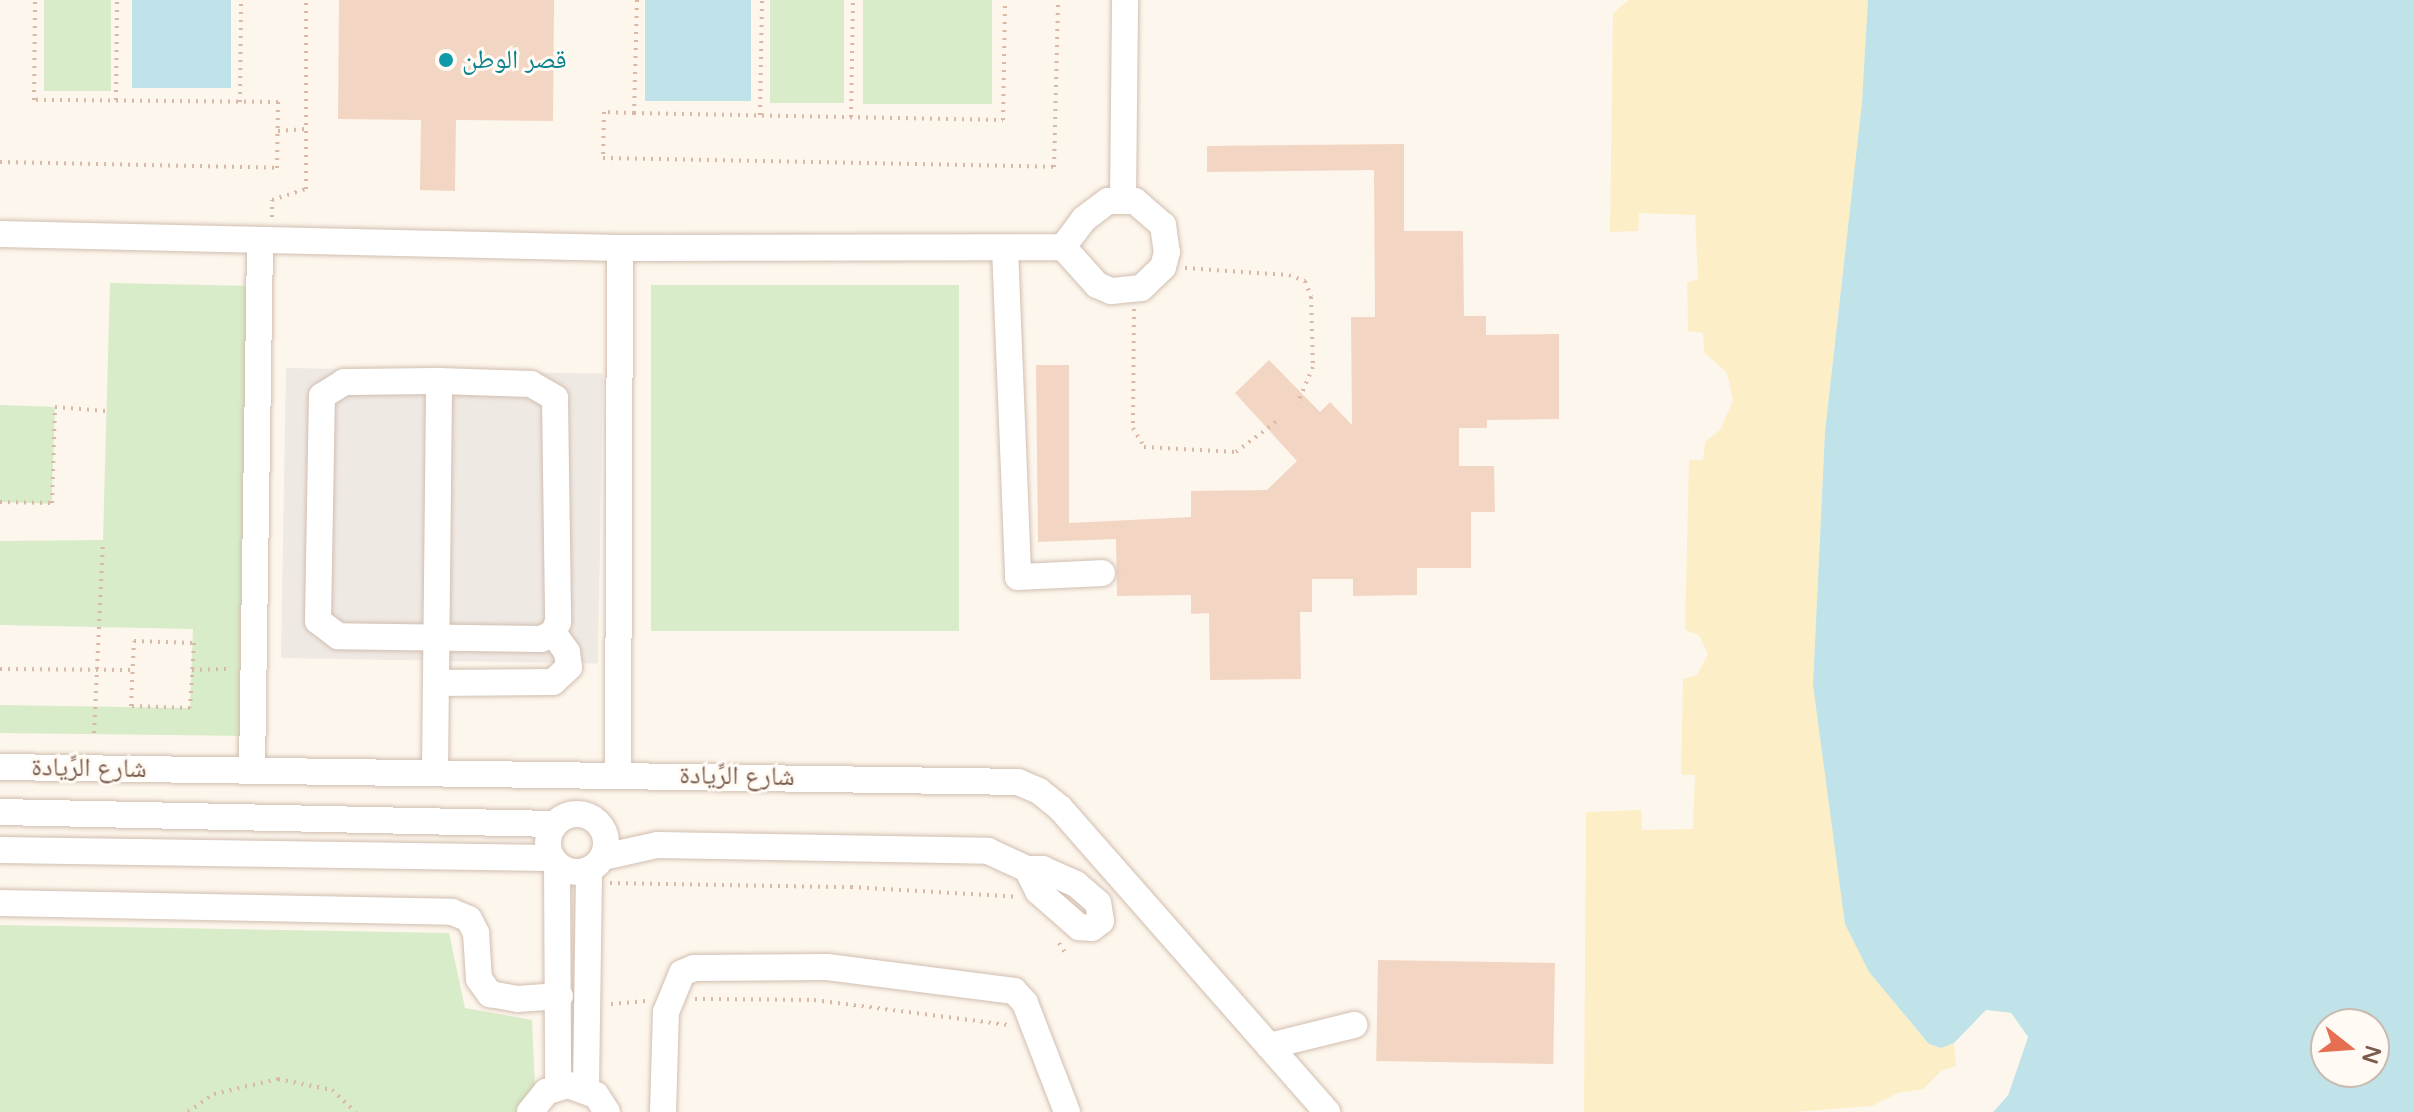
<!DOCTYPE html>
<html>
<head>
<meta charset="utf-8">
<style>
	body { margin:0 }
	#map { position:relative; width:2414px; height:1112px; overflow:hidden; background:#fdf6ec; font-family:"Varela Round","Noto Naskh Arabic",sans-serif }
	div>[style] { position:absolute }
	.industrial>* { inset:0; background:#efe9e4; transform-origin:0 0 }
	.green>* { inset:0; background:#d8ecc9; transform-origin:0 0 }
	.sand>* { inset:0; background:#fcefc7 }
	.water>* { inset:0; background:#bfe3e8; transform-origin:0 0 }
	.pier>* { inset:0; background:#fdf6ec }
	.building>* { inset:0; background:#f3d5c3; transform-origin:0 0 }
	.path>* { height:4px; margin-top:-2px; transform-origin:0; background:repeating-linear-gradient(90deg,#d9b8a5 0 2px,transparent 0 8px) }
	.roads { filter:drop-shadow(0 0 2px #d1beb0) drop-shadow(0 0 2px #d1beb0) }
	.minor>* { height:26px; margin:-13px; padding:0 13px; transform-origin:13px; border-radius:13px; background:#fff }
	.minor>.ring { margin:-13px; padding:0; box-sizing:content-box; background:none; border:26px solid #fff; border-radius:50% }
	.dots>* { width:22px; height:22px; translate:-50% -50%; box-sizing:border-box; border:4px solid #fffaf3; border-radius:50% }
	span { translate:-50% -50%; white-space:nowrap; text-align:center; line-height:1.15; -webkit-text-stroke:6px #fffaf3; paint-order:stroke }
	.culture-label { font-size:26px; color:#0d838f }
	.left { translate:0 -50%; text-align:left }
	.street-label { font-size:26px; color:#7a5c4d }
	.north { position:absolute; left:2310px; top:1008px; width:80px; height:80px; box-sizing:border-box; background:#fffaf3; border:2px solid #cabbb1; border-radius:50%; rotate:107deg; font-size:22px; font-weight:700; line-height:32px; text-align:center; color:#7a5c4d }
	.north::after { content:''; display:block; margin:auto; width:28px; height:36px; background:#e76f51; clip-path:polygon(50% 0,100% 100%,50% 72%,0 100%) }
</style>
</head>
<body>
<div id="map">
	<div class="industrial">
		<i style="left:286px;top:368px;width:317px;height:290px;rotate:1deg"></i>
	</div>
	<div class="green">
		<i style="left:44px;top:0;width:67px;height:91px"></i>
		<i style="left:770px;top:0;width:74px;height:103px"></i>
		<i style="left:863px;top:0;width:129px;height:104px"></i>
		<i style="clip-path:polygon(110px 283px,258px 286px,253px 736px,0 733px,0 705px,190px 708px,193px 629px,0 625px,0 541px,103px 540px)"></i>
		<i style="left:651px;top:285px;width:308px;height:346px"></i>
		<i style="left:0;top:405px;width:55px;height:97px;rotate:2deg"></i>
		<i style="clip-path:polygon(0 925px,449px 933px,465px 1008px,532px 1020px,536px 1112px,0 1112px)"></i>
	</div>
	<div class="sand">
		<i style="clip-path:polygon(1629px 0,1868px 0,1862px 102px,1825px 432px,1813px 685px,1869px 972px,1929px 1044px,1941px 1048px,1954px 1043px,1956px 1066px,1941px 1071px,1923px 1089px,1898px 1093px,1872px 1106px,1793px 1112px,1584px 1112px,1586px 812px,1641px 810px,1642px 830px,1693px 829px,1695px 775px,1681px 774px,1683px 679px,1697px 675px,1708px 654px,1699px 635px,1685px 630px,1689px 460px,1703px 460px,1705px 442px,1720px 430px,1733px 401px,1727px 373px,1704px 352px,1703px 333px,1688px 331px,1687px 283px,1698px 279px,1695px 215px,1639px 213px,1638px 231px,1610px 232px,1613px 13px)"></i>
	</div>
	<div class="water">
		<i style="left:132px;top:0;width:99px;height:88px"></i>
		<i style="left:645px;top:0;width:106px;height:101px"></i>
		<i style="clip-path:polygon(evenodd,1868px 0,2414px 0,2414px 1112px,1993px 1112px,2008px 1095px,2028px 1037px,2011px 1013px,1986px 1010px,1954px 1043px,1941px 1048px,1929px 1044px,1869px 972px,1845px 924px,1813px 685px,1825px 432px,1862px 102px,1868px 0,2326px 1024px,2374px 1024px,2374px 1072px,2326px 1072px,2326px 1024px)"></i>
	</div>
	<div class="pier">
		<i style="clip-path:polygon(1986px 1010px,2011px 1013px,2028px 1037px,2008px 1095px,1993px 1112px,2024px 1037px,2009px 1016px,1988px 1014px,1955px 1047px)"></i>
	</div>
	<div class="building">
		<i style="clip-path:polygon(339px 0,554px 0,553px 121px,456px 120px,455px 191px,420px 190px,421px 120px,338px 119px)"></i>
		<i style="clip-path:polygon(1404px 144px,1404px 231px,1463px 231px,1464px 316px,1486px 316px,1486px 335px,1559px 334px,1559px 419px,1487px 420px,1487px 428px,1459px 428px,1459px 466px,1494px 466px,1495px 512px,1471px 512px,1471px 568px,1417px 568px,1417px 595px,1353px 596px,1353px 579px,1312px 579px,1312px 612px,1300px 612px,1301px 679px,1210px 680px,1209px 613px,1191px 614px,1191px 595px,1117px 596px,1116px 539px,1038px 542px,1036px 365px,1069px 365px,1069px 523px,1191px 517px,1191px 491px,1267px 490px,1297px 461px,1235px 393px,1269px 360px,1320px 412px,1330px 402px,1352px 425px,1351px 317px,1375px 317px,1374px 170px,1207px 172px,1207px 146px)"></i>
		<i style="left:1378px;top:960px;width:177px;height:101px;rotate:1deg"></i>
	</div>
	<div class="path">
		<i style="left:637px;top:0;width:113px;rotate:91.5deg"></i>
		<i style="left:634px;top:113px;width:369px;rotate:1.1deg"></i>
		<i style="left:1003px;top:120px;width:120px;rotate:-89deg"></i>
		<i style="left:116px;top:100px;width:100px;rotate:-89.4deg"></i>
		<i style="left:240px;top:102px;width:102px;rotate:-89.4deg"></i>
		<i style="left:634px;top:113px;width:30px;rotate:-178deg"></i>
		<i style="left:604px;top:112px;width:46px;rotate:91.2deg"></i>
		<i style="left:603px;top:158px;width:451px;rotate:1.1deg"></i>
		<i style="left:1054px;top:167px;width:167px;rotate:-88.6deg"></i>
		<i style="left:760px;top:115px;width:115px;rotate:-89deg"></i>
		<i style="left:851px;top:117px;width:117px;rotate:-89deg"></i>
		<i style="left:278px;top:131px;width:28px;rotate:-4deg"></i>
		<i style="left:0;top:162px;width:277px;rotate:1.2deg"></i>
		<i style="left:277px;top:168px;width:66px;rotate:-89.1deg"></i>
		<i style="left:278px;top:102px;width:244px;rotate:-179.5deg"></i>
		<i style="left:34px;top:100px;width:100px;rotate:-89.4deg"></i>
		<i style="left:272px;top:217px;width:17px;rotate:-90deg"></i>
		<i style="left:272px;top:200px;width:36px;rotate:-18deg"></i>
		<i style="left:306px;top:189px;width:189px;rotate:-90deg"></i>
		<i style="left:1185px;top:268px;width:104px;rotate:3.9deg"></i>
		<i style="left:1289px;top:275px;width:17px;rotate:21deg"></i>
		<i style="left:1305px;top:281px;width:17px;rotate:69deg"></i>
		<i style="left:1311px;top:297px;width:70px;rotate:88.4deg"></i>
		<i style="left:1313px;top:367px;width:40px;rotate:113.4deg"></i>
		<i style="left:1134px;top:309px;width:119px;rotate:90.5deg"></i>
		<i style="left:1133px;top:428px;width:22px;rotate:60deg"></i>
		<i style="left:1144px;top:447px;width:92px;rotate:3.1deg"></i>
		<i style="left:1236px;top:452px;width:51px;rotate:-37.1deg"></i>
		<i style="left:0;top:502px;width:52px;rotate:1.1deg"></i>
		<i style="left:52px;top:503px;width:96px;rotate:-88.2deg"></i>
		<i style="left:55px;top:407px;width:51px;rotate:4.5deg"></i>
		<i style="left:134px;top:641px;width:60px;rotate:1.9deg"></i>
		<i style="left:194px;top:643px;width:65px;rotate:93.5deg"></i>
		<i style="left:190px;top:708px;width:59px;rotate:-178.1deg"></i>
		<i style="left:131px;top:706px;width:65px;rotate:-87.4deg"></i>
		<i style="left:0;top:669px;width:132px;rotate:0.4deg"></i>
		<i style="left:192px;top:670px;width:38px;rotate:-2deg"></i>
		<i style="left:94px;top:733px;width:192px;rotate:-87.3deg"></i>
		<i style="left:610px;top:883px;width:241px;rotate:1deg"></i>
		<i style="left:851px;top:887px;width:166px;rotate:3.4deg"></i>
		<i style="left:1059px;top:943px;width:13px;rotate:58deg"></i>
		<i style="left:695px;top:999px;width:119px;rotate:0.5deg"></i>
		<i style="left:814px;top:1000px;width:196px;rotate:7.3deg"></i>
		<i style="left:611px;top:1004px;width:35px;rotate:-5deg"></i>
		<i style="left:188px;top:1112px;width:32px;rotate:-35deg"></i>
		<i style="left:214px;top:1094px;width:66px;rotate:-13.2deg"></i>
		<i style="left:278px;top:1079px;width:55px;rotate:11.5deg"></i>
		<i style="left:332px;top:1090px;width:33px;rotate:43deg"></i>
	</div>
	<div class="roads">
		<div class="minor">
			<i style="left:1123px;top:199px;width:199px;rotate:-89.4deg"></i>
			<i style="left:1108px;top:201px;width:27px"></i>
			<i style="left:1135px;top:201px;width:37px;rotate:41deg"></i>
			<i style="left:1163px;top:225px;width:27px;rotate:82deg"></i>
			<i style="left:1167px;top:252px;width:16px;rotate:105deg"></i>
			<i style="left:1163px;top:267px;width:30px;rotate:136deg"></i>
			<i style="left:1141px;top:288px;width:30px;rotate:174deg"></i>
			<i style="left:1111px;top:291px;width:15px;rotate:-157deg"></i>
			<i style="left:1097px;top:285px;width:51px;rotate:-131.8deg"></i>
			<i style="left:1063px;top:247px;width:35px;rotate:-53deg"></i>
			<i style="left:1084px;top:219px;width:30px;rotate:-37deg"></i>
			<i style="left:0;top:234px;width:620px;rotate:1.29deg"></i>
			<i style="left:620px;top:248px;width:443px;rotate:-0.1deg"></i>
			<i style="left:1005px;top:248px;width:329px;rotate:87.7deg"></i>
			<i style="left:1018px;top:577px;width:84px;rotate:-2.7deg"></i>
			<i style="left:439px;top:381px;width:92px;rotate:1.9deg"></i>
			<i style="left:531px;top:384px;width:28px;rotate:30deg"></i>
			<i style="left:555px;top:398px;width:224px;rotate:89.2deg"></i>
			<i style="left:558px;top:622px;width:12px;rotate:114deg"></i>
			<i style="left:553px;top:633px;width:13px;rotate:153deg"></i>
			<i style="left:541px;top:639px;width:203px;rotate:-179.2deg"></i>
			<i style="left:338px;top:636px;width:25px;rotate:-143deg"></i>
			<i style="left:318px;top:621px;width:225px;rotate:-89deg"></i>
			<i style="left:322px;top:396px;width:26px;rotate:-32deg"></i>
			<i style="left:344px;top:382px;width:95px;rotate:-0.6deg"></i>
			<i style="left:436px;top:683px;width:117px;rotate:-0.5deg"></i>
			<i style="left:553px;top:682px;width:22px;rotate:-43deg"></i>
			<i style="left:569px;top:667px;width:15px;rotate:-98deg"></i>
			<i style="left:567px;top:652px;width:24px;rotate:-126deg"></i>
			<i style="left:0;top:767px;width:1018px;rotate:0.84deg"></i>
			<i style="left:1018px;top:782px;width:23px;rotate:23deg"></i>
			<i style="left:1039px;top:791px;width:27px;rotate:39deg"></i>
			<i style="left:1060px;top:808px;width:405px;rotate:48.7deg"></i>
			<i style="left:252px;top:770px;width:529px;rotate:-89.13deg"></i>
			<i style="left:435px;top:772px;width:391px;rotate:-89.4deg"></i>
			<i style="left:618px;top:774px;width:526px;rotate:-89.78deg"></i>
			<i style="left:0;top:812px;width:555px;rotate:1.24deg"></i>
			<i class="ring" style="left:548px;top:814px;width:32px;height:32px"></i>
			<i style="left:0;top:850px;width:552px;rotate:0.83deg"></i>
			<i style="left:603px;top:857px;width:55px;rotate:-12.5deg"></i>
			<i style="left:657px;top:845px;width:331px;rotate:1deg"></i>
			<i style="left:988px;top:851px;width:43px;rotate:24.8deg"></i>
			<i style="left:1027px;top:869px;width:25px;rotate:63deg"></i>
			<i style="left:1038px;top:891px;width:55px;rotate:41.3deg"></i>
			<i style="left:1079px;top:927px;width:13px;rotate:4deg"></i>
			<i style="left:1092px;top:928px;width:11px;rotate:-38deg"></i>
			<i style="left:1101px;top:921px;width:18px;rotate:-99deg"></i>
			<i style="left:1098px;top:903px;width:29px;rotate:-139deg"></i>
			<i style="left:1076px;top:884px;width:36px;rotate:-156deg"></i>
			<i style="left:1043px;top:869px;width:16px;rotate:180deg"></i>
			<i style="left:557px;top:864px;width:222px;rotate:89.7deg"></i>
			<i style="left:0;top:903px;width:452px;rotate:1.1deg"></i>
			<i style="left:452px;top:912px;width:18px;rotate:22deg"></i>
			<i style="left:469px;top:919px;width:16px;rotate:63deg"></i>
			<i style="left:476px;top:933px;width:46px;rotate:86.3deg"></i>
			<i style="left:479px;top:979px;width:19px;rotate:54deg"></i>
			<i style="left:490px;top:994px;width:27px;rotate:10deg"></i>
			<i style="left:517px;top:999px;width:43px;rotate:-4deg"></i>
			<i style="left:1269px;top:1046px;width:88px;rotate:-13.9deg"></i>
			<i style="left:586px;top:1089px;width:218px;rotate:-89.2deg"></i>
			<i style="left:530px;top:1112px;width:26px;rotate:-51deg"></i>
			<i style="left:546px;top:1092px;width:23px;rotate:-18deg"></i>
			<i style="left:568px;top:1085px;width:30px;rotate:20deg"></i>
			<i style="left:596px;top:1095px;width:20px;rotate:57deg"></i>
			<i style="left:663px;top:1112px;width:100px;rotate:-88.3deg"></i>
			<i style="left:666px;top:1012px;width:42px;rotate:-67.7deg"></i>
			<i style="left:682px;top:973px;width:13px;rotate:-23deg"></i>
			<i style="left:694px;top:968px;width:133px;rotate:-0.4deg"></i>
			<i style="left:827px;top:967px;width:189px;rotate:7.3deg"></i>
			<i style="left:1014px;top:991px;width:16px;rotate:47deg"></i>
			<i style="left:1025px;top:1003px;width:117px;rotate:68.9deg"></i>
		</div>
	</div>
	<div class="dots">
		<i style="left:446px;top:60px;background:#0f9aa8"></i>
	</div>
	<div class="culture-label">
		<span class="left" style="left:462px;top:60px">قصر الوطن</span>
	</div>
	<div class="street-label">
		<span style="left:89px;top:768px;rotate:1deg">شارع الرِّيادة</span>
		<span style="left:737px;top:776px;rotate:1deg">شارع الرِّيادة</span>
	</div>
	<div class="north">N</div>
</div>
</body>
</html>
